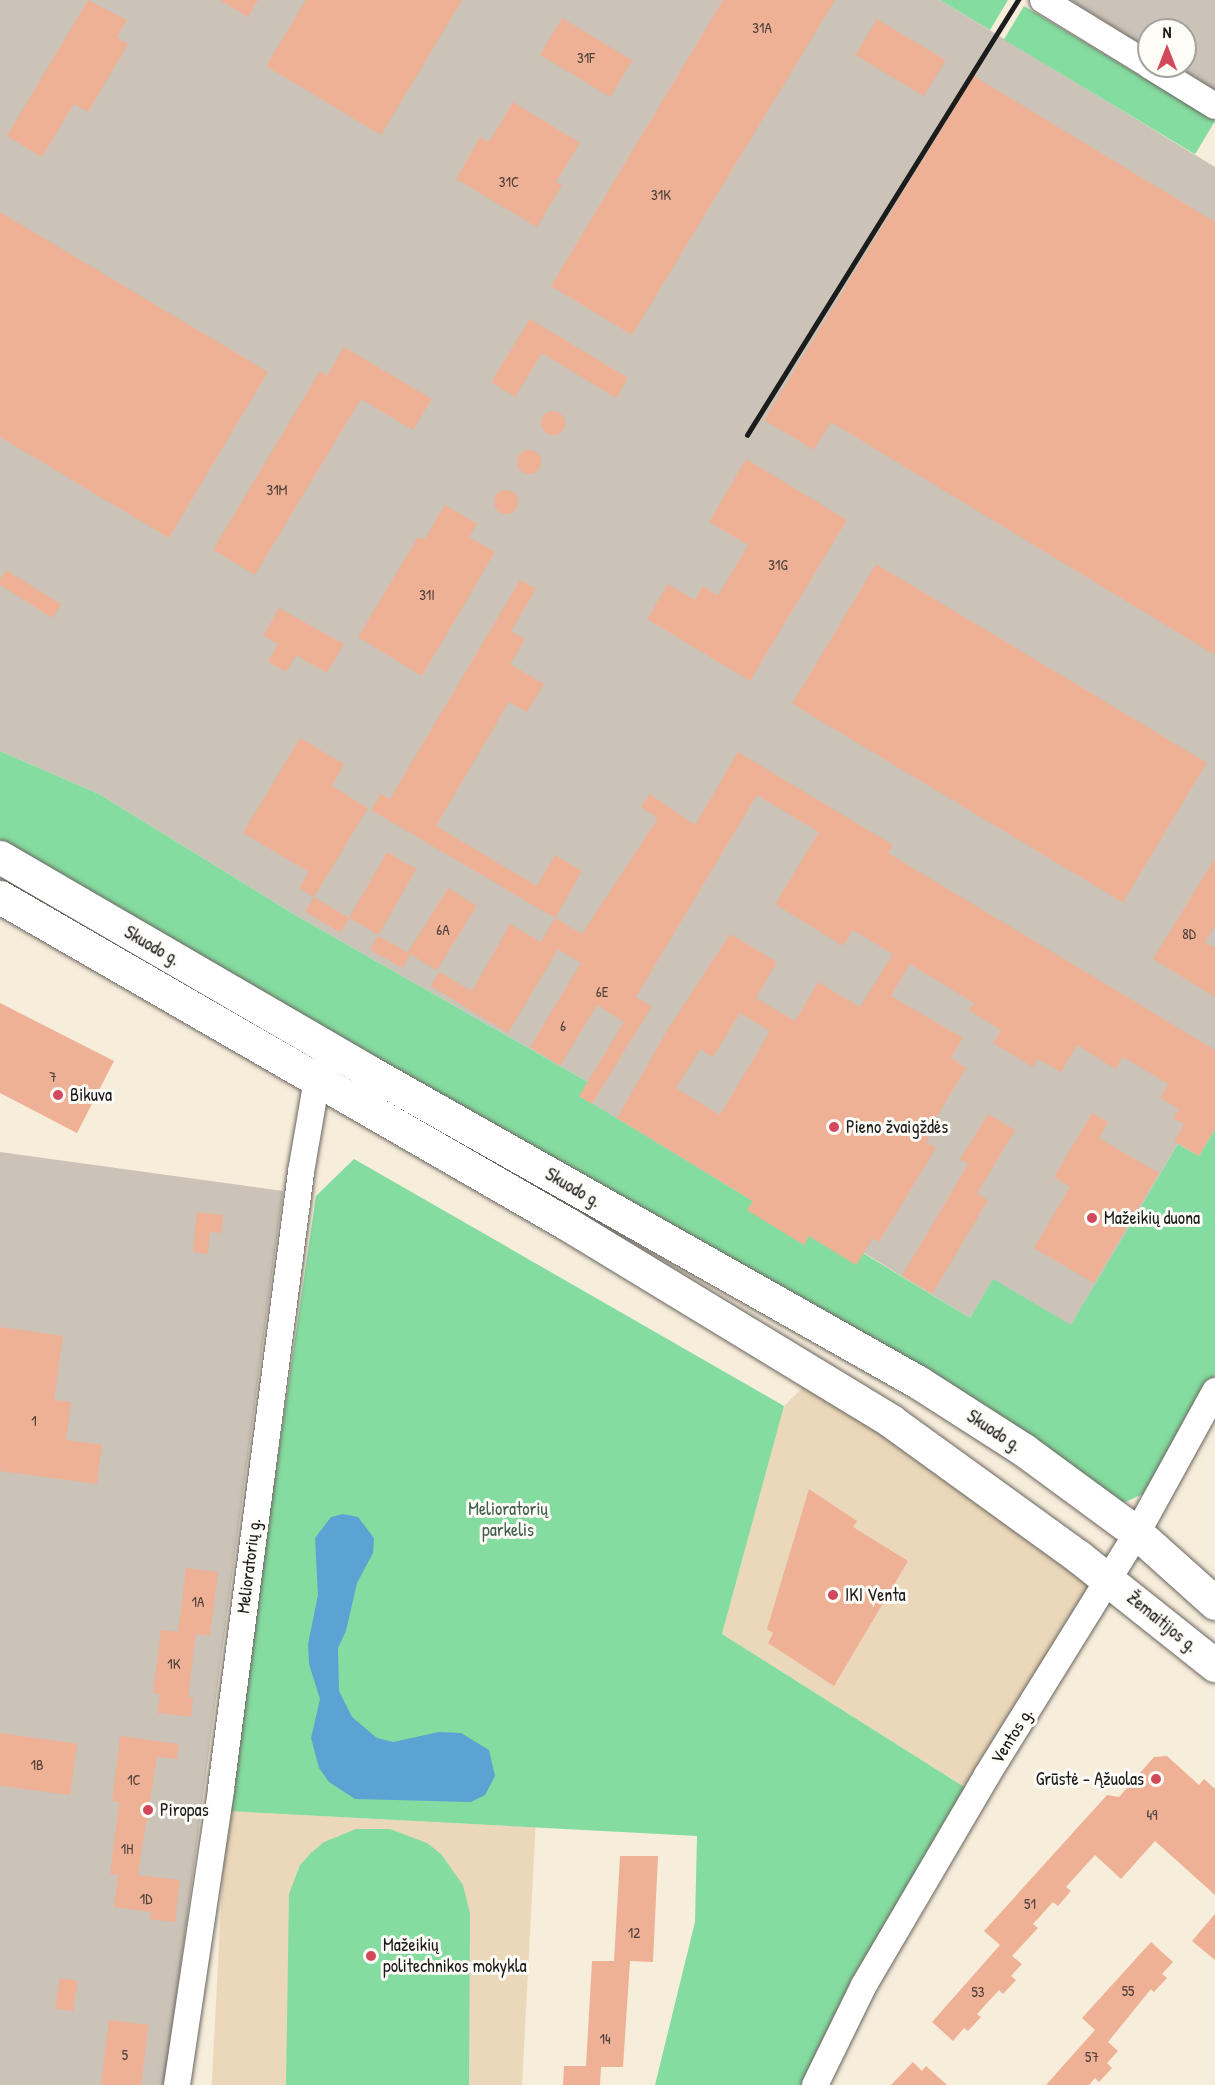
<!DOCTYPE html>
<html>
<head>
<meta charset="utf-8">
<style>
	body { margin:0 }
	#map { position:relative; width:1215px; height:2085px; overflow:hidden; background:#f7eddb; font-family:"Patrick Hand",sans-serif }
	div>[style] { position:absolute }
	.built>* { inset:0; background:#ebd8ba; transform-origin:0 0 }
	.industrial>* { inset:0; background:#cbc3b8 }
	.green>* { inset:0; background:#85dca0; transform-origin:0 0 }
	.water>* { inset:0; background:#5ba3d2 }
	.building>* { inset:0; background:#eeb195; transform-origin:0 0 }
	.round { border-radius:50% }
	.roads { filter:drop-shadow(0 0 2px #69655f) drop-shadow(0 0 2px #69655f) }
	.minor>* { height:26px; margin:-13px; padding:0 13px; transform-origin:13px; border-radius:13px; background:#fff }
	.major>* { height:33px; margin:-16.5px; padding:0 16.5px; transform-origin:16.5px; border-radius:16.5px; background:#fff }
	.rail>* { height:4.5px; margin:-2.25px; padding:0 2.25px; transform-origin:2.25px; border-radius:2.25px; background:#1c1c1c }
	.dots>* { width:16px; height:16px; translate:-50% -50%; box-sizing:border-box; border:3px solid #fdfcf7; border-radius:50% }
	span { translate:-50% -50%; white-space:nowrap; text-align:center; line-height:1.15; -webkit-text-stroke:6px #fdfcf7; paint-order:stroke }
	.number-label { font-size:15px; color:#50413a }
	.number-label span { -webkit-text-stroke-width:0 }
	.street-label { font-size:18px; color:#1c1c1c }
	.poi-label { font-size:18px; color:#1c1c1c }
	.left { translate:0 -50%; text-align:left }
	.right { translate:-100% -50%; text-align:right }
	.park-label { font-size:18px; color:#415f4a }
	.north { position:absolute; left:1137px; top:18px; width:60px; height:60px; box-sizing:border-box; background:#fdfcf7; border:2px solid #a3a29f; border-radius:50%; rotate:0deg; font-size:16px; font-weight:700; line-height:24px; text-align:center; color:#1c1c1c }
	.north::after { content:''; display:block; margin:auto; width:21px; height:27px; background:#d1495b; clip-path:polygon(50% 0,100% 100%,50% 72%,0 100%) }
</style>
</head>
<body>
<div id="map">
	<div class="built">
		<i style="clip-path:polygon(809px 1381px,1082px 1573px,1087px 1588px,1080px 1606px,969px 1790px,722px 1634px,784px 1406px)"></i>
		<i style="left:226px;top:1811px;width:310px;height:276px;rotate:3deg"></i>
	</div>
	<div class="industrial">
		<i style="clip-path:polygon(0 0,940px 0,1215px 167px,1215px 1129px,1199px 1156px,1178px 1144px,1071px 1326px,993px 1280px,970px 1318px,864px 1253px,856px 1265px,810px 1237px,804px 1245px,747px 1210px,753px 1201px,579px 1096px,588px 1082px,297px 916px,99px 794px,0 751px)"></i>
		<i style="clip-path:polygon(1070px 0,1215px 0,1215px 90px,1177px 66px,1185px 66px,1185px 30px,1149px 30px,1149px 49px)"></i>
		<i style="clip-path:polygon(0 1152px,283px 1191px,165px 2085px,0 2085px)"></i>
	</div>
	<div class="green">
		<i style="clip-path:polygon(940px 0,1008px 0,990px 30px)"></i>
		<i style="left:1024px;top:6px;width:223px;height:39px;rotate:31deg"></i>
		<i style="clip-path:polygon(0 751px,99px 794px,297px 916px,588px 1082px,580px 1096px,753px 1201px,748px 1210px,804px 1244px,809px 1236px,856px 1264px,863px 1253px,970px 1318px,993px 1279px,1071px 1325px,1178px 1144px,1199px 1156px,1215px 1129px,1215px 1375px,1143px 1494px,1123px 1503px,0 844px)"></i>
		<i style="clip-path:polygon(354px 1159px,784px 1406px,722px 1634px,969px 1790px,803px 2085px,655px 2085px,695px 1922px,697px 1836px,226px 1811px,316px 1196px)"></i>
		<i style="clip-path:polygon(356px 1829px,390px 1829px,427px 1843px,441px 1854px,463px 1885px,470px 1913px,469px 2085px,286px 2085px,289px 1894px,300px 1865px,311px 1853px,324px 1842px)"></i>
	</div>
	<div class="water">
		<i style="clip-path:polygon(343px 1514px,358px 1517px,374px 1538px,373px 1553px,357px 1583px,346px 1631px,338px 1648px,339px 1691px,352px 1717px,377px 1738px,393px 1742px,439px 1732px,461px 1733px,489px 1750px,495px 1776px,485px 1795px,471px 1802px,355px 1799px,329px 1782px,319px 1768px,311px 1738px,320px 1699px,309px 1664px,308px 1644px,318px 1595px,315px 1538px,331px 1517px)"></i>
	</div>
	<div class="building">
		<i style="clip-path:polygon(88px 0,127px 20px,117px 37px,128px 44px,88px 112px,74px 104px,42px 157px,7px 136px)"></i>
		<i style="clip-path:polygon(220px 0,258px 0,248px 17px)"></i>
		<i style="clip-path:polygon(306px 0,462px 0,381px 135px,266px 66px)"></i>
		<i style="clip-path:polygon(723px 0,835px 0,632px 335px,551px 286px)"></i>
		<i style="left:562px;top:18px;width:82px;height:43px;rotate:31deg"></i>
		<i style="left:877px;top:19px;width:80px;height:42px;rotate:31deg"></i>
		<i style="clip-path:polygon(974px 76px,1215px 222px,1215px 655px,831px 422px,814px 450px,764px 420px)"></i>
		<i style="clip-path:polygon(513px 102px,580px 143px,556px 182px,562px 185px,537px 227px,456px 179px,480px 137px,489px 142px)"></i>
		<i style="clip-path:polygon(0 212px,268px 372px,169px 538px,0 437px)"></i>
		<i style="clip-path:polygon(530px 319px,628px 378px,616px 398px,542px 353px,515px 397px,491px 382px)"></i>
		<i style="clip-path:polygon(344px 347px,432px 399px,413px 430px,361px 399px,255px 575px,213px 550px,320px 371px,327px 376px)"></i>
		<i class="round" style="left:541px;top:411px;width:24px;height:24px"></i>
		<i class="round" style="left:517px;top:450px;width:24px;height:24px"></i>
		<i style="clip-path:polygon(746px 459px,847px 520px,750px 681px,647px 619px,668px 584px,695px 600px,703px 586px,718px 596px,748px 545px,709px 522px)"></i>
		<i class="round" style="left:494px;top:490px;width:24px;height:24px"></i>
		<i style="clip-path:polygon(445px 505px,477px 524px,469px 537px,495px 552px,422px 676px,358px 637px,418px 537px,424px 540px)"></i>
		<i style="left:876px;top:564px;width:386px;height:163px;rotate:31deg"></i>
		<i style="left:6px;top:570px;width:65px;height:16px;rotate:32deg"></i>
		<i style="clip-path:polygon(520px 580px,536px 589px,511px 631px,525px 639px,510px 664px,544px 684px,527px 712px,509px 702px,436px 826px,537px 886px,555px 855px,582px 871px,555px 918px,371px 810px,381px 794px,390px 799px)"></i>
		<i style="clip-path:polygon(279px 608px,344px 644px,327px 673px,296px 655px,286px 672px,268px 662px,278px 644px,263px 636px)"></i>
		<i style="clip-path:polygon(300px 738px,344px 764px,332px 786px,368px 808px,314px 897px,299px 888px,309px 872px,243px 833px)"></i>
		<i style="clip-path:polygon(evenodd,738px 752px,893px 845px,888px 853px,1215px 1050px,1215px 1129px,1199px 1156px,1174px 1141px,1184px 1124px,1173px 1118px,1179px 1109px,1160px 1098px,1168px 1084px,1123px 1057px,1116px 1069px,1077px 1045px,1061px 1072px,1038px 1059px,1033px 1067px,993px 1043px,1001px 1030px,969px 1010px,974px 1003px,910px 964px,891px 996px,963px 1038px,951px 1058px,966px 1068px,936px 1118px,939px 1121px,926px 1142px,936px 1148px,879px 1242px,873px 1238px,856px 1265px,809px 1236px,804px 1245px,747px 1210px,753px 1201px,617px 1118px,668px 1029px,730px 934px,777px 962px,756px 998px,795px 1021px,818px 982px,860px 1007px,893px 954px,853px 930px,843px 946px,775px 904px,819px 832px,757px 795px,636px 997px,652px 1006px,592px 1104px,579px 1096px,624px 1022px,597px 1005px,560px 1066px,530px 1047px,581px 963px,558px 949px,508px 1033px,431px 986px,439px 972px,472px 991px,510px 924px,541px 942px,555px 918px,582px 934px,658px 818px,641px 807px,650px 794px,695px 825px,738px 752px,740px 1013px,770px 1031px,720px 1115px,676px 1088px,700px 1049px,713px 1057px,740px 1013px)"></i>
		<i style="left:387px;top:852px;width:34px;height:76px;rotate:30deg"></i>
		<i style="clip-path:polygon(1215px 858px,1215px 926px,1205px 942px,1215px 948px,1215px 997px,1153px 959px)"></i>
		<i style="left:448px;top:888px;width:34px;height:76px;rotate:32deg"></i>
		<i style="left:314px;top:897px;width:41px;height:17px;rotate:31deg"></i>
		<i style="left:378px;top:936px;width:37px;height:16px;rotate:29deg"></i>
		<i style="clip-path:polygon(0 1003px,114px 1061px,77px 1133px,0 1093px)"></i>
		<i style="clip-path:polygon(1092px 1113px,1108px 1122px,1099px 1138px,1159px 1173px,1094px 1283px,1034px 1248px,1070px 1187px,1054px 1177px)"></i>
		<i style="clip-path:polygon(988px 1114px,1015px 1130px,977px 1194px,988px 1200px,932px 1294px,902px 1276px,968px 1164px,960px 1159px)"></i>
		<i style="clip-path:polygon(197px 1212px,223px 1215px,221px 1233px,210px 1232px,208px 1254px,193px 1252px)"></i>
		<i style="clip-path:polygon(0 1327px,63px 1336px,54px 1400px,71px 1402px,66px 1440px,102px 1445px,97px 1484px,0 1471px)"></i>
		<i style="clip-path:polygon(809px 1489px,857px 1521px,853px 1527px,908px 1561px,834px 1686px,768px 1643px,773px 1633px,767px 1629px)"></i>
		<i style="clip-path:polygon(186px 1568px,218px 1572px,210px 1636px,196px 1634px,188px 1697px,193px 1697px,191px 1717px,157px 1713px,160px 1694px,153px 1693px,161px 1630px,178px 1632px)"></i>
		<i style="left:0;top:1733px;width:78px;height:52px;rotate:8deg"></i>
		<i style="clip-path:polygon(120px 1736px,179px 1744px,177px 1759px,157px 1757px,138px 1875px,180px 1880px,175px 1922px,150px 1919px,151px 1912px,114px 1907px,118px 1875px,110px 1874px,119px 1802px,112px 1801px)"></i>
		<i style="clip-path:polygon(1167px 1756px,1199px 1785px,1204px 1779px,1215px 1789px,1215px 1895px,1155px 1841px,1121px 1879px,1095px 1855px,1066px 1887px,1071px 1891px,1058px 1906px,1053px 1902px,1033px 1924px,1038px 1928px,1012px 1956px,1022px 1964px,1011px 1976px,1016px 1980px,1003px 1994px,999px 1990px,977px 2014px,981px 2017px,968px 2031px,964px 2028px,953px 2041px,932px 2022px,1000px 1945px,984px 1931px,1107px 1795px,1119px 1797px,1154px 1757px)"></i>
		<i style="clip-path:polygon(620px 1856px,658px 1856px,653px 1962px,630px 1961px,623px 2067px,601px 2067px,600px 2085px,563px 2085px,564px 2066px,586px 2066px,592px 1961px,614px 1961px)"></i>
		<i style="clip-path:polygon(1215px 1914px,1215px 1960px,1192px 1941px)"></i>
		<i style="clip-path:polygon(1151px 1942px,1173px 1962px,1162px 1974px,1167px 1978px,1154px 1992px,1151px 1989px,1108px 2042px,1118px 2051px,1107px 2063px,1112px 2068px,1099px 2082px,1095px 2078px,1089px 2085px,1046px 2085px,1095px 2030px,1082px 2018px)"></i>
		<i style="left:60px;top:1978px;width:18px;height:31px;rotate:9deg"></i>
		<i style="left:109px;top:2020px;width:40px;height:65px;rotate:7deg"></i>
		<i style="clip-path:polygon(913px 2062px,922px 2071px,926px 2066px,947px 2085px,891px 2085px)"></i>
	</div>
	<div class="roads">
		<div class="minor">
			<i style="left:1043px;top:0;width:124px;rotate:31.5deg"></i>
			<i style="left:1150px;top:66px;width:76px;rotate:31.6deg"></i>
			<i style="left:177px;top:2085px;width:299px;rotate:-81.5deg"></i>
			<i style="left:221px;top:1789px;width:622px;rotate:-82.61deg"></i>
			<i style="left:301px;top:1172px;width:82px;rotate:-80.2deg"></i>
			<i style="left:315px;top:1091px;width:28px;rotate:-63deg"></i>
			<i style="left:815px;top:2085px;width:111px;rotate:-63.9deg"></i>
			<i style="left:864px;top:1985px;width:243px;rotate:-59.6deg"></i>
			<i style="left:987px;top:1775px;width:285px;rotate:-58.2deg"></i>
			<i style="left:1137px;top:1533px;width:162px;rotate:-61.2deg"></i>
		</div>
		<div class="major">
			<i style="left:0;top:857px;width:421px;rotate:30.2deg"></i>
			<i style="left:364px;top:1069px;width:636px;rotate:29.47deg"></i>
			<i style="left:918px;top:1382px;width:126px;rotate:32.7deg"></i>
			<i style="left:1024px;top:1450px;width:140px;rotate:36.3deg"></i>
			<i style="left:1137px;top:1533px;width:105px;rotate:41.9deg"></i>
			<i style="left:0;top:897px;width:657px;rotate:29.96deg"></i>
			<i style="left:569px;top:1225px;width:377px;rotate:31.3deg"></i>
			<i style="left:891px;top:1421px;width:232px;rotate:35.9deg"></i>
			<i style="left:1079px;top:1557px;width:174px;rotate:38.5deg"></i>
		</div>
	</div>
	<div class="rail">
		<i style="left:747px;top:435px;width:513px;rotate:-58.08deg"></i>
	</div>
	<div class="dots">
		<i style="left:58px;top:1095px;background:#d1495b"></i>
		<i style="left:834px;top:1127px;background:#d1495b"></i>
		<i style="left:1092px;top:1218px;background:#d1495b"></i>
		<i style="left:833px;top:1595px;background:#d1495b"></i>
		<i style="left:1156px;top:1779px;background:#d1495b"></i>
		<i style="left:148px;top:1810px;background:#d1495b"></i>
		<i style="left:371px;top:1956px;background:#d1495b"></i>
	</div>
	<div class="number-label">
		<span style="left:762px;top:28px">31A</span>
		<span style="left:586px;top:58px">31F</span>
		<span style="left:509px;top:182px">31C</span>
		<span style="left:661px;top:195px">31K</span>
		<span style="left:277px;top:490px">31M</span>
		<span style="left:778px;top:565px">31G</span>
		<span style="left:427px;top:595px">31I</span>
		<span style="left:443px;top:930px">6A</span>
		<span style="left:1189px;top:934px">8D</span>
		<span style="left:602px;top:992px">6E</span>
		<span style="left:563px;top:1026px">6</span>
		<span style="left:53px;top:1077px">7</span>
		<span style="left:34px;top:1421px">1</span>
		<span style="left:198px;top:1602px">1A</span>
		<span style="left:174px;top:1664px">1K</span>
		<span style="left:37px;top:1765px">1B</span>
		<span style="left:134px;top:1780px">1C</span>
		<span style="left:1152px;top:1815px">49</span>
		<span style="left:127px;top:1849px">1H</span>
		<span style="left:146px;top:1899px">1D</span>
		<span style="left:1030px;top:1904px">51</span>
		<span style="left:634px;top:1933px">12</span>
		<span style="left:1128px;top:1991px">55</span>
		<span style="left:978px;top:1992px">53</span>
		<span style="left:605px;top:2039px">14</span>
		<span style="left:125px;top:2055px">5</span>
		<span style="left:1092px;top:2057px">57</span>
	</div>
	<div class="street-label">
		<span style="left:152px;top:946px;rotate:30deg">Skuodo g.</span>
		<span style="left:573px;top:1188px;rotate:30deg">Skuodo g.</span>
		<span style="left:994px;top:1431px;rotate:33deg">Skuodo g.</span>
		<span style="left:249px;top:1566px;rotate:-83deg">Melioratorių g.</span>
		<span style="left:1162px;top:1622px;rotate:39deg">Žemaitijos g.</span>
		<span style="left:1012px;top:1736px;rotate:-58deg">Ventos g.</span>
	</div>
	<div class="poi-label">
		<span class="left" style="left:70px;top:1095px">Bikuva</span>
		<span class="left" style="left:846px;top:1127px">Pieno žvaigždės</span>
		<span class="left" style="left:1104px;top:1218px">Mažeikių duona</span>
		<span class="left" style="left:845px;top:1595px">IKI Venta</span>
		<span class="right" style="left:1144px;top:1779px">Grūstė - Ąžuolas</span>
		<span class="left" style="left:160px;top:1810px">Piropas</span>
		<span class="left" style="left:383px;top:1956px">Mažeikių<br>politechnikos mokykla</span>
	</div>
	<div class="park-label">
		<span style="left:508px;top:1520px">Melioratorių<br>parkelis</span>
	</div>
	<div class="north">N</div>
</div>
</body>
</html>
